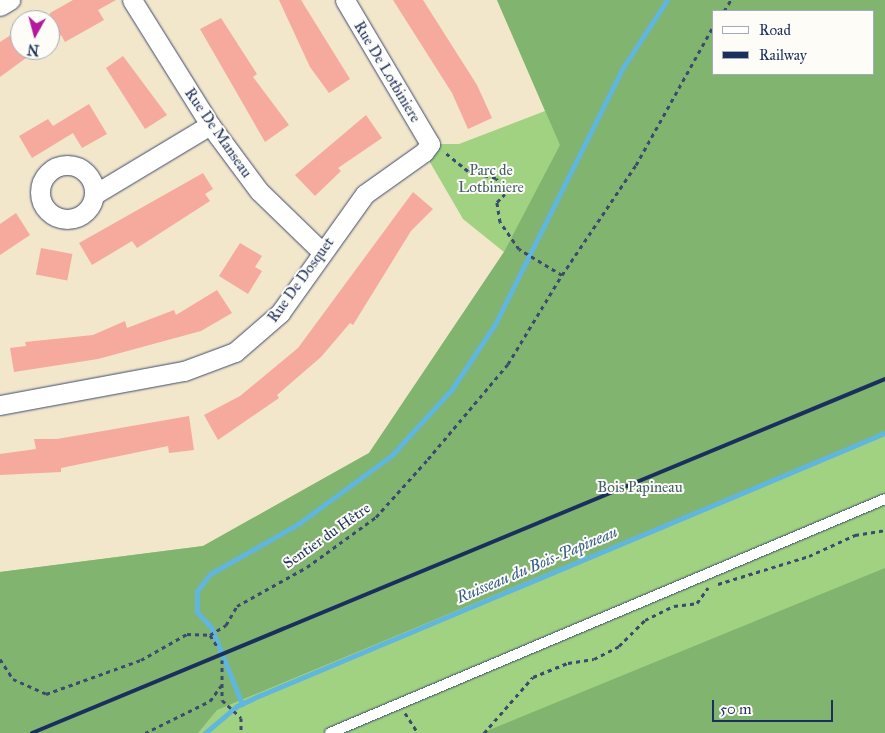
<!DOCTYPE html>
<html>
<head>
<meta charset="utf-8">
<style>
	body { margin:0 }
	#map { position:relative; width:885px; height:733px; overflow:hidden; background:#f2e6cb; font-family:"IM FELL Great Primer",serif }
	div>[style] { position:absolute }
	.green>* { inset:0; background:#a1d281 }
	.forest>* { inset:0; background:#80b46f }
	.stream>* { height:5px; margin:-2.5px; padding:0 2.5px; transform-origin:2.5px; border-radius:2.5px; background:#61b6dd }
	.building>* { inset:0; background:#f6aa9d; transform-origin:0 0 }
	.path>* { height:3px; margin-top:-1.5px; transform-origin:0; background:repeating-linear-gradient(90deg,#3b4a6e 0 4px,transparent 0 8px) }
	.roads { filter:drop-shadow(0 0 1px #3b4a6e) drop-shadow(0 0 1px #3b4a6e) }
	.service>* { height:10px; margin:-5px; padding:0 5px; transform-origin:5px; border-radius:5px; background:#fff }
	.minor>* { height:19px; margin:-9.5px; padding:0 9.5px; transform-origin:9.5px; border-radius:9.5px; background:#fff }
	.minor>.ring { margin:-9.5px; padding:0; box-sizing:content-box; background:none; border:19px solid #fff; border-radius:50% }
	.rail>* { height:4px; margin:-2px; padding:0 2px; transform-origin:2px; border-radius:2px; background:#1b2f5e }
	span { translate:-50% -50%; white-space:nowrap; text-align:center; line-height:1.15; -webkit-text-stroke:4px #fdfcf7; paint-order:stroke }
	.street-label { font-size:15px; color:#1b2f5e }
	.park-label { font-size:15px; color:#436068 }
	.water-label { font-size:16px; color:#345e8a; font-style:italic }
	.legend { position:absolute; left:712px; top:10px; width:162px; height:65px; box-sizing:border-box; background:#fdfcf7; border:1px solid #a3aaba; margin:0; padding:6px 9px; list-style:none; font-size:15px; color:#1b2f5e }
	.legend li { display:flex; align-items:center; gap:10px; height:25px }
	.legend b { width:25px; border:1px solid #a3aaba }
	.north { position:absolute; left:10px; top:10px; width:50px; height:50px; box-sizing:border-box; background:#fdfcf7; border:1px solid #a3aaba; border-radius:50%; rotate:187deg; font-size:14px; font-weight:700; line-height:20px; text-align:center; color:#1b2f5e }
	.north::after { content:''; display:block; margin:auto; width:18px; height:22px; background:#b5179e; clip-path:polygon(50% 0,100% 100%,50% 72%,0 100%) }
	.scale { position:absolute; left:712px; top:700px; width:121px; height:22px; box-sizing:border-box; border:2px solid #1b2f5e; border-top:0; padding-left:6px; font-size:15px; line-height:18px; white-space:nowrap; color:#1b2f5e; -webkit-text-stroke:4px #fdfcf7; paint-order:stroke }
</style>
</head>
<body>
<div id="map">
	<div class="green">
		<i style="clip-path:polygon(evenodd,497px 0,885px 0,885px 733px,0 733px,0 572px,203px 546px,369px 453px,504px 252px,463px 219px,424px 152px,430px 144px,459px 144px,545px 111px,497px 0,714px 11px,874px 11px,874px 74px,714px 74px,714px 11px)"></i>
	</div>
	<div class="forest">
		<i style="clip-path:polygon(evenodd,497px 0,885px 0,885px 433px,217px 710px,198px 733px,0 733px,0 572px,203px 546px,369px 453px,504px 252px,560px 145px,497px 0,714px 11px,874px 11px,874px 74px,714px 74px,714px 11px)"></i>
		<i style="clip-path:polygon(885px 568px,885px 733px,482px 733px)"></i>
	</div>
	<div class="stream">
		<i style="left:242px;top:704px;width:83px;rotate:-111.9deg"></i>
		<i style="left:211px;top:627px;width:21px;rotate:-133deg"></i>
		<i style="left:197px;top:612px;width:21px;rotate:-90deg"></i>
		<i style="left:197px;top:591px;width:21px;rotate:-53deg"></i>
		<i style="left:210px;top:574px;width:101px;rotate:-29.6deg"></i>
		<i style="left:298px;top:524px;width:115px;rotate:-36.2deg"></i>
		<i style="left:391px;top:456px;width:91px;rotate:-47.7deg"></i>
		<i style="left:452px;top:389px;width:78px;rotate:-56.5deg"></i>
		<i style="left:495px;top:324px;width:285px;rotate:-63.5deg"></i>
		<i style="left:622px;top:69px;width:82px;rotate:-56.9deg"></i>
		<i style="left:205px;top:733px;width:42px;rotate:-40.2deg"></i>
		<i style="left:237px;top:706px;width:26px;rotate:-25deg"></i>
		<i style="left:261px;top:695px;width:677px;rotate:-22.78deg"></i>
	</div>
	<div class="building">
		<i style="clip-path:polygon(73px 0,116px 0,98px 10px,104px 20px,65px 42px,61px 35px,50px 42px,50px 13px)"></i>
		<i style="clip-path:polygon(279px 0,301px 0,350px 79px,329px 93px,310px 67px)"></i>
		<i style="clip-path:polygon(393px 0,423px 0,477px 85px,492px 118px,468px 129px,452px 93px)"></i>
		<i style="clip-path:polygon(221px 18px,257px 74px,253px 77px,289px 125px,265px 142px,200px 29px)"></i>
		<i style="clip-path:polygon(20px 29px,20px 50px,37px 50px,0 77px,0 42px)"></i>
		<i style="clip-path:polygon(123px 56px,167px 115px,145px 129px,106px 68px)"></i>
		<i style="clip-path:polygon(89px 104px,107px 134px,82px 148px,73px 133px,32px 158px,19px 136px,48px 119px,53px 126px)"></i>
		<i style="clip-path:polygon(366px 115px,382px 138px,338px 168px,341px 171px,315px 196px,295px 175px)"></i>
		<i style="clip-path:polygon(203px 173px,213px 189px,205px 194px,210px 201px,137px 248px,132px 241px,92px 265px,79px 243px)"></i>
		<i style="clip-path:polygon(413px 192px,433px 209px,411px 231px,353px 325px,350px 323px,321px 357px,277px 395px,279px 398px,218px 440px,204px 415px,240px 396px,298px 348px)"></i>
		<i style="clip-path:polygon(16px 213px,30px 235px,0 255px,0 224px)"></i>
		<i style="clip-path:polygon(240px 243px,262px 256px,255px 267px,262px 271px,248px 294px,219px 276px)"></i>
		<i style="left:41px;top:248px;width:32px;height:27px;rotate:11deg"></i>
		<i style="clip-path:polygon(217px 290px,232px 313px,201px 331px,98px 359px,14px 372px,10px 348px,26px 346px,25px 342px,93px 335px,125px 321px,127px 328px,174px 310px,176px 315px)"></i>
		<i style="clip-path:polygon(189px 416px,194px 450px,169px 453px,168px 446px,61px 468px,61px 472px,0 475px,0 454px,36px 449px,34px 439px,57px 439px)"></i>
	</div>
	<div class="path">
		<i style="left:724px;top:11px;width:13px;rotate:-58deg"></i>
		<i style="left:562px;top:275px;width:133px;rotate:-56.1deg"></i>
		<i style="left:636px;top:165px;width:160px;rotate:-60.9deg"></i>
		<i style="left:718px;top:584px;width:95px;rotate:-17.1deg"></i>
		<i style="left:809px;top:556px;width:51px;rotate:-24.5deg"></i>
		<i style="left:855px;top:535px;width:30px;rotate:-9deg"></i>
		<i style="left:210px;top:635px;width:15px;rotate:58deg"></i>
		<i style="left:0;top:659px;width:24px;rotate:57deg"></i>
		<i style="left:13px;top:679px;width:36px;rotate:24deg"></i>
		<i style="left:46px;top:694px;width:101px;rotate:-19.7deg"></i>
		<i style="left:141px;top:660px;width:53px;rotate:-29.5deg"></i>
		<i style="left:187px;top:634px;width:23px;rotate:2deg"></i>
		<i style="left:210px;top:635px;width:19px;rotate:-32deg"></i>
		<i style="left:226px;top:625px;width:22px;rotate:-60deg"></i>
		<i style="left:237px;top:606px;width:80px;rotate:-29.1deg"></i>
		<i style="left:307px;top:567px;width:85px;rotate:-35.9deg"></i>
		<i style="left:376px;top:517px;width:78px;rotate:-48.1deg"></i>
		<i style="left:428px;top:459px;width:124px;rotate:-49.9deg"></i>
		<i style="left:508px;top:364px;width:104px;rotate:-58.8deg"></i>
		<i style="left:562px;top:275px;width:50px;rotate:-148.8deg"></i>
		<i style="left:519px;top:249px;width:33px;rotate:-125deg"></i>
		<i style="left:500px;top:222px;width:20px;rotate:-99deg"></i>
		<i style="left:497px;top:202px;width:11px;rotate:-45deg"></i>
		<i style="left:505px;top:194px;width:18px;rotate:-119deg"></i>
		<i style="left:496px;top:178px;width:29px;rotate:-166deg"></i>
		<i style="left:468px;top:171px;width:32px;rotate:-141deg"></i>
		<i style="left:222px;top:660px;width:40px;rotate:90deg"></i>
		<i style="left:222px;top:700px;width:26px;rotate:43deg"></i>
		<i style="left:241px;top:718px;width:15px;rotate:90deg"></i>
		<i style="left:405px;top:713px;width:24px;rotate:57deg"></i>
		<i style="left:145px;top:733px;width:72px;rotate:-26.2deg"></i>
		<i style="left:210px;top:701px;width:19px;rotate:-54deg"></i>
		<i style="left:484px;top:733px;width:74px;rotate:-48.8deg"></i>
		<i style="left:533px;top:677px;width:38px;rotate:-22deg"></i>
		<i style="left:568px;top:663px;width:26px;rotate:-9deg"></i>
		<i style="left:594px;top:659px;width:28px;rotate:-27deg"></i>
		<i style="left:619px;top:646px;width:37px;rotate:-45deg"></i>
		<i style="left:645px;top:620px;width:32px;rotate:-26deg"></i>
		<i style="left:674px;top:606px;width:23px;rotate:-7deg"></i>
		<i style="left:697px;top:603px;width:19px;rotate:-54deg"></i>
	</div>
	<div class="roads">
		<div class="service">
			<i style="left:330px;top:733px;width:602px;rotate:-22.86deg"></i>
		</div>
		<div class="minor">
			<i style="left:132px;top:0;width:147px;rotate:58deg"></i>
			<i style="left:210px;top:125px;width:82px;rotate:53.4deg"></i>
			<i style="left:259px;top:191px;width:88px;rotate:44.1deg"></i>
			<i style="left:0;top:6px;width:12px;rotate:-31deg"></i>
			<i class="ring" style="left:40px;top:165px;width:35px;height:35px"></i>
			<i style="left:95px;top:194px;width:134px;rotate:-31deg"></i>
			<i style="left:0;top:405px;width:187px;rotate:-10.5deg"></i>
			<i style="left:184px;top:371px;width:54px;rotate:-20.4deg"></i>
			<i style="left:235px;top:352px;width:60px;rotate:-40.9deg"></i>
			<i style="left:280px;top:313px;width:146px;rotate:-54.5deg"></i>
			<i style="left:365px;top:194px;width:72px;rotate:-35.4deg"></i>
			<i style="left:424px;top:152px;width:10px;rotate:-53deg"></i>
			<i style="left:430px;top:144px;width:167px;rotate:-120.6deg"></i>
		</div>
	</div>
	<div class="rail">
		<i style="left:32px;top:733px;width:924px;rotate:-22.54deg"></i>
	</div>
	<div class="street-label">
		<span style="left:387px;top:72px;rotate:59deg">Rue De Lotbiniere</span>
		<span style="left:218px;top:133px;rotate:55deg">Rue De Manseau</span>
		<span style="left:301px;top:280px;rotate:-54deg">Rue De Dosquet</span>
		<span style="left:327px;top:536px;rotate:-35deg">Sentier du Hêtre</span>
	</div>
	<div class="park-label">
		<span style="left:491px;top:179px">Parc de<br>Lotbiniere</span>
		<span style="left:640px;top:488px">Bois Papineau</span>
	</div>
	<div class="water-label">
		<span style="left:537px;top:565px;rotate:-23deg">Ruisseau du Bois-Papineau</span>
	</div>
	<ul class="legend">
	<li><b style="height:6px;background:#fff"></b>Road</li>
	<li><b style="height:6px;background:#1b2f5e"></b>Railway</li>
	</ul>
	<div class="north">N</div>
	<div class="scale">50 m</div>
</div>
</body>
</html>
